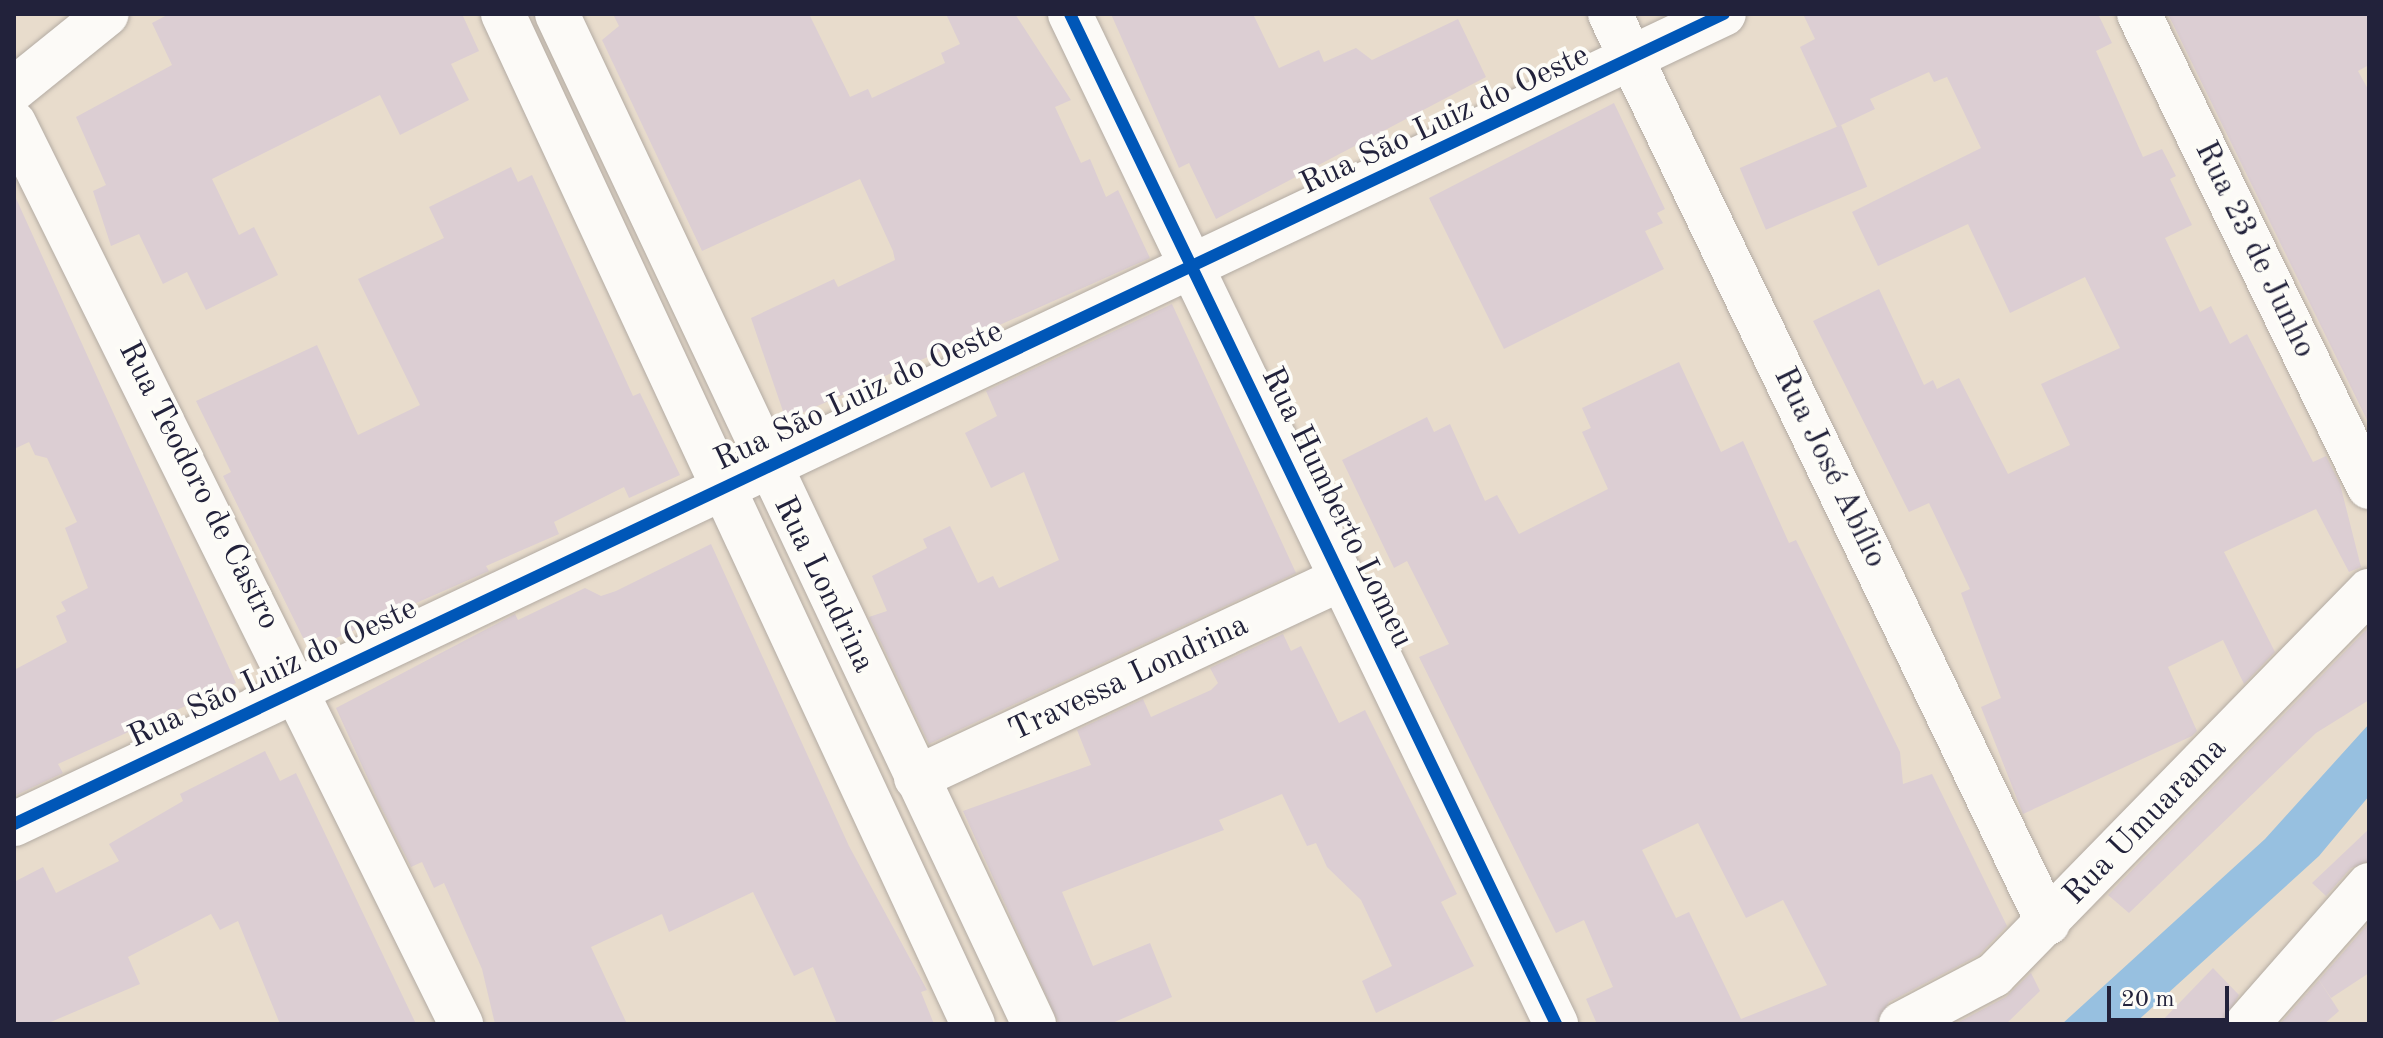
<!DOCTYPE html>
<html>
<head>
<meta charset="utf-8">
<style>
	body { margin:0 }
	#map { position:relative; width:2383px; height:1038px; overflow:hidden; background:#e8dccc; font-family:"Old Standard TT",serif }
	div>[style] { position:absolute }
	.water>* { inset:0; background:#97c0e0 }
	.building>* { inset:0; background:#dcced3; transform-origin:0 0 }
	.roads { filter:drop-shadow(0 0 2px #b3aba3) drop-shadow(0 0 2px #b3aba3) }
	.minor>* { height:44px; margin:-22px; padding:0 22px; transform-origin:22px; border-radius:22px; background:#fcfaf7 }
	.cycleway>* { height:12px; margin:-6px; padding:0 6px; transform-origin:6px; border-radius:6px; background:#0057b8 }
	span { translate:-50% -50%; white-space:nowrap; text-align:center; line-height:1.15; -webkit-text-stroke:8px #fdfcf7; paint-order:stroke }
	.street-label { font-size:32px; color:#22223b }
	.frame { position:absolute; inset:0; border:16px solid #22223b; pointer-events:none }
	.scale { position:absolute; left:2107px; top:986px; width:122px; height:36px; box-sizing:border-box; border:4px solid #22223b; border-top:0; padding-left:10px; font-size:24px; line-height:28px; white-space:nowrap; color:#22223b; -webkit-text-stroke:6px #fdfcf7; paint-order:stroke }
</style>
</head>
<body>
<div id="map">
	<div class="water">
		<i style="clip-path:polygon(2369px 724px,2369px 796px,2319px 856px,2134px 1024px,2062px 1024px,2265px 839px)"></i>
	</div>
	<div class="building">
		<i style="clip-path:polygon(169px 14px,462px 14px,479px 51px,451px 64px,469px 100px,400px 135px,380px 95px,212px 179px,239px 235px,254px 227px,278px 275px,206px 310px,187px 272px,163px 284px,139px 234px,111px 246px,93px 191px,106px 185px,76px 117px,172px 65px,152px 23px)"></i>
		<i style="clip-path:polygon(613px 14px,809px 14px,850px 97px,868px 89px,872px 98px,945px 63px,941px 53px,960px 44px,946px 14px,1015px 14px,1071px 100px,1055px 107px,1081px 163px,1090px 159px,1106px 197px,1118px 190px,1150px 258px,786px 420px,751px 318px,834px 279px,838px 287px,895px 260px,893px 251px,860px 179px,702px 251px,602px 40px,619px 26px)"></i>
		<i style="clip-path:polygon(1111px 14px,1253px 14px,1279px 68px,1319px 50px,1324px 62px,1356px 48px,1372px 60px,1458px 19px,1486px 77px,1216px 219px,1189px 163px,1179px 168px)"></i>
		<i style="clip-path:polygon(1803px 14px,2098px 14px,2112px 43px,2096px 51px,2143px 157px,2162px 149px,2176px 176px,2170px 179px,2192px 225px,2165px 238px,2200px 312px,2211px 306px,2230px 344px,2247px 334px,2313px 462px,2326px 456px,2340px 484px,2361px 567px,2349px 572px,2316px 509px,2224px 552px,2275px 652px,2244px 684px,2223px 640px,2168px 667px,2197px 731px,2192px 736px,2023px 814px,1981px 707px,2001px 698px,1961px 593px,1970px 589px,1929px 503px,1909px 512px,1813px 321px,1879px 289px,1924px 385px,1933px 380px,1937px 389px,1959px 378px,2008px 474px,2070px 445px,2041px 384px,2120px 348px,2085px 277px,2010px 313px,1968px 224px,1878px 266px,1852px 212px,1981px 148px,1947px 77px,1934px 82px,1929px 72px,1870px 99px,1875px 109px,1837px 127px,1800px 47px,1815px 39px)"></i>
		<i style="clip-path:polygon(2168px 14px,2369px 14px,2369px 65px,2358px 71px,2369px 91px,2369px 424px)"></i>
		<i style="clip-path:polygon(1614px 103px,1665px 209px,1657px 213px,1663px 223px,1645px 231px,1664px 269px,1504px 349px,1429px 198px)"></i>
		<i style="left:1841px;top:125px;width:67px;height:110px;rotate:67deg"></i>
		<i style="clip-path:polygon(511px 167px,518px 182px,532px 175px,633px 396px,640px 393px,680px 475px,629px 498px,624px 487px,554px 522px,559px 534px,486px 566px,489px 571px,309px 650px,223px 476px,231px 472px,196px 401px,317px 345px,358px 435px,420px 405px,358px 279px,444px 238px,429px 207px)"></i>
		<i style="clip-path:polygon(14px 194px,236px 683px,58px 764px,63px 773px,14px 796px,14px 670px,67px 642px,56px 616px,66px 611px,61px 602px,88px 588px,65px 528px,77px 522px,47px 458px,35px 455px,29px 442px,14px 449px)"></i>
		<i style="clip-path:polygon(1172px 304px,1296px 573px,929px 744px,869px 617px,887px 611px,872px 576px,927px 548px,923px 539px,950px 526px,978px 583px,993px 576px,999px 588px,1059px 560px,1024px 472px,991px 488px,965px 433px,997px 416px,986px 391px)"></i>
		<i style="clip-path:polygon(evenodd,1679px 362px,1721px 452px,1743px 441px,1789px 543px,1796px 540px,1900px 752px,1903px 784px,1932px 774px,2007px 926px,1979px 955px,1889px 1002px,1876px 1024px,1597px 1024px,1586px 999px,1613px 987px,1584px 920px,1556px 933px,1419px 657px,1449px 644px,1407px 561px,1394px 568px,1342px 460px,1427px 417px,1434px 432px,1450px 424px,1485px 501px,1497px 495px,1519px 534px,1608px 489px,1582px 432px,1591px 428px,1582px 408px,1679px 362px,1698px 823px,1746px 918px,1783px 900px,1827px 985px,1741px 1019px,1689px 912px,1676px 918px,1642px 850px,1698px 823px)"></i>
		<i style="clip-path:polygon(711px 544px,849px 846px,927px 990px,921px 992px,934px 1024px,837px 1024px,813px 967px,794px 976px,753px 892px,669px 932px,662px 914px,591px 947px,627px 1024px,495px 1024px,482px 969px,444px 883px,434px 888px,422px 862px,411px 867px,377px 799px,336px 708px,515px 614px,518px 620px,585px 588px,601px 596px,616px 591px)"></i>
		<i style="clip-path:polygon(2369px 627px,2369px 700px,2316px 733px,2129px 913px,2108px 895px)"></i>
		<i style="clip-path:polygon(1283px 634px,1291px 651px,1301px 646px,1339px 723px,1365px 710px,1457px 894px,1441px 902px,1474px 966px,1376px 1013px,1362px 981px,1392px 966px,1361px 900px,1327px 867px,1316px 843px,1307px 846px,1282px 794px,1219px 820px,1224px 830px,1062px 892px,1093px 966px,1150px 943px,1172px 997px,1110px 1024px,1059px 1024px,963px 811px,1091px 765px,1077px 730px,1143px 699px,1151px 717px,1211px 690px,1218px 683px,1210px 668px)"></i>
		<i style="clip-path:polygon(265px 751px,280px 781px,296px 773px,416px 1024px,280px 1024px,238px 921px,220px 930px,211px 914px,128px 957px,140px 984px,46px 1024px,14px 1024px,14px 882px,43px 867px,56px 893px,119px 861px,109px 844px,183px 801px,180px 794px)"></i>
		<i style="clip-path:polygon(2369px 829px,2369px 861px,2351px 868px,2326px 896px,2312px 883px)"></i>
		<i style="clip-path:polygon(2369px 923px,2369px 973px,2331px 998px,2319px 980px)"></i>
		<i style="clip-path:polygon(2213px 968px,2239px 995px,2223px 1024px,2159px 1024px)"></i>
		<i style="clip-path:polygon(2031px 973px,2040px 991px,2006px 1024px,1955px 1024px,2006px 997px)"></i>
		<i style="clip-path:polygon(2319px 980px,2339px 1011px,2324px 1024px,2280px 1024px)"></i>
	</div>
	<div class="roads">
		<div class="minor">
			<i style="left:503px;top:14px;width:1114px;rotate:65.05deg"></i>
			<i style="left:557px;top:14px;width:1117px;rotate:64.72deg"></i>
			<i style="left:1070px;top:14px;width:1121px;rotate:64.3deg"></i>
			<i style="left:1610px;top:14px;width:1009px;rotate:64.27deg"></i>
			<i style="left:2139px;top:14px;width:526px;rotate:64.07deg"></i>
			<i style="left:14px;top:89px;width:119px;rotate:-38.9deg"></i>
			<i style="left:14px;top:123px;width:1006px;rotate:63.61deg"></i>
			<i style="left:916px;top:778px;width:469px;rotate:-25.1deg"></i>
			<i style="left:14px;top:824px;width:1892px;rotate:-25.35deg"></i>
			<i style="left:1901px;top:1024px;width:105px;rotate:-27.8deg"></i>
			<i style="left:1994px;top:975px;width:537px;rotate:-45.68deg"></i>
			<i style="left:2247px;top:1024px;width:185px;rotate:-48.7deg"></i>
		</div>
	</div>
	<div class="cycleway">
		<i style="left:1070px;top:14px;width:1121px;rotate:64.3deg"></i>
		<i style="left:14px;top:824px;width:1892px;rotate:-25.35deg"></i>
	</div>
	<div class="street-label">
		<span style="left:1445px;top:121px;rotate:-25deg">Rua São Luiz do Oeste</span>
		<span style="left:2254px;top:250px;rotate:64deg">Rua 23 de Junho</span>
		<span style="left:859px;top:397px;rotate:-25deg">Rua São Luiz do Oeste</span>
		<span style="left:1829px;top:468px;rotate:64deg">Rua José Abílio</span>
		<span style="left:198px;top:486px;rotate:63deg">Rua Teodoro de Castro</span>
		<span style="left:1336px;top:508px;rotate:64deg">Rua Humberto Lomeu</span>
		<span style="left:823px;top:585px;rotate:64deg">Rua Londrina</span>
		<span style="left:273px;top:674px;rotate:-25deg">Rua São Luiz do Oeste</span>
		<span style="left:1129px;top:679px;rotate:-25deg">Travessa Londrina</span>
		<span style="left:2146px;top:822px;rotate:-46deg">Rua Umuarama</span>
	</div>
	<div class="frame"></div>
	<div class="scale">20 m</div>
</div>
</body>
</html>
